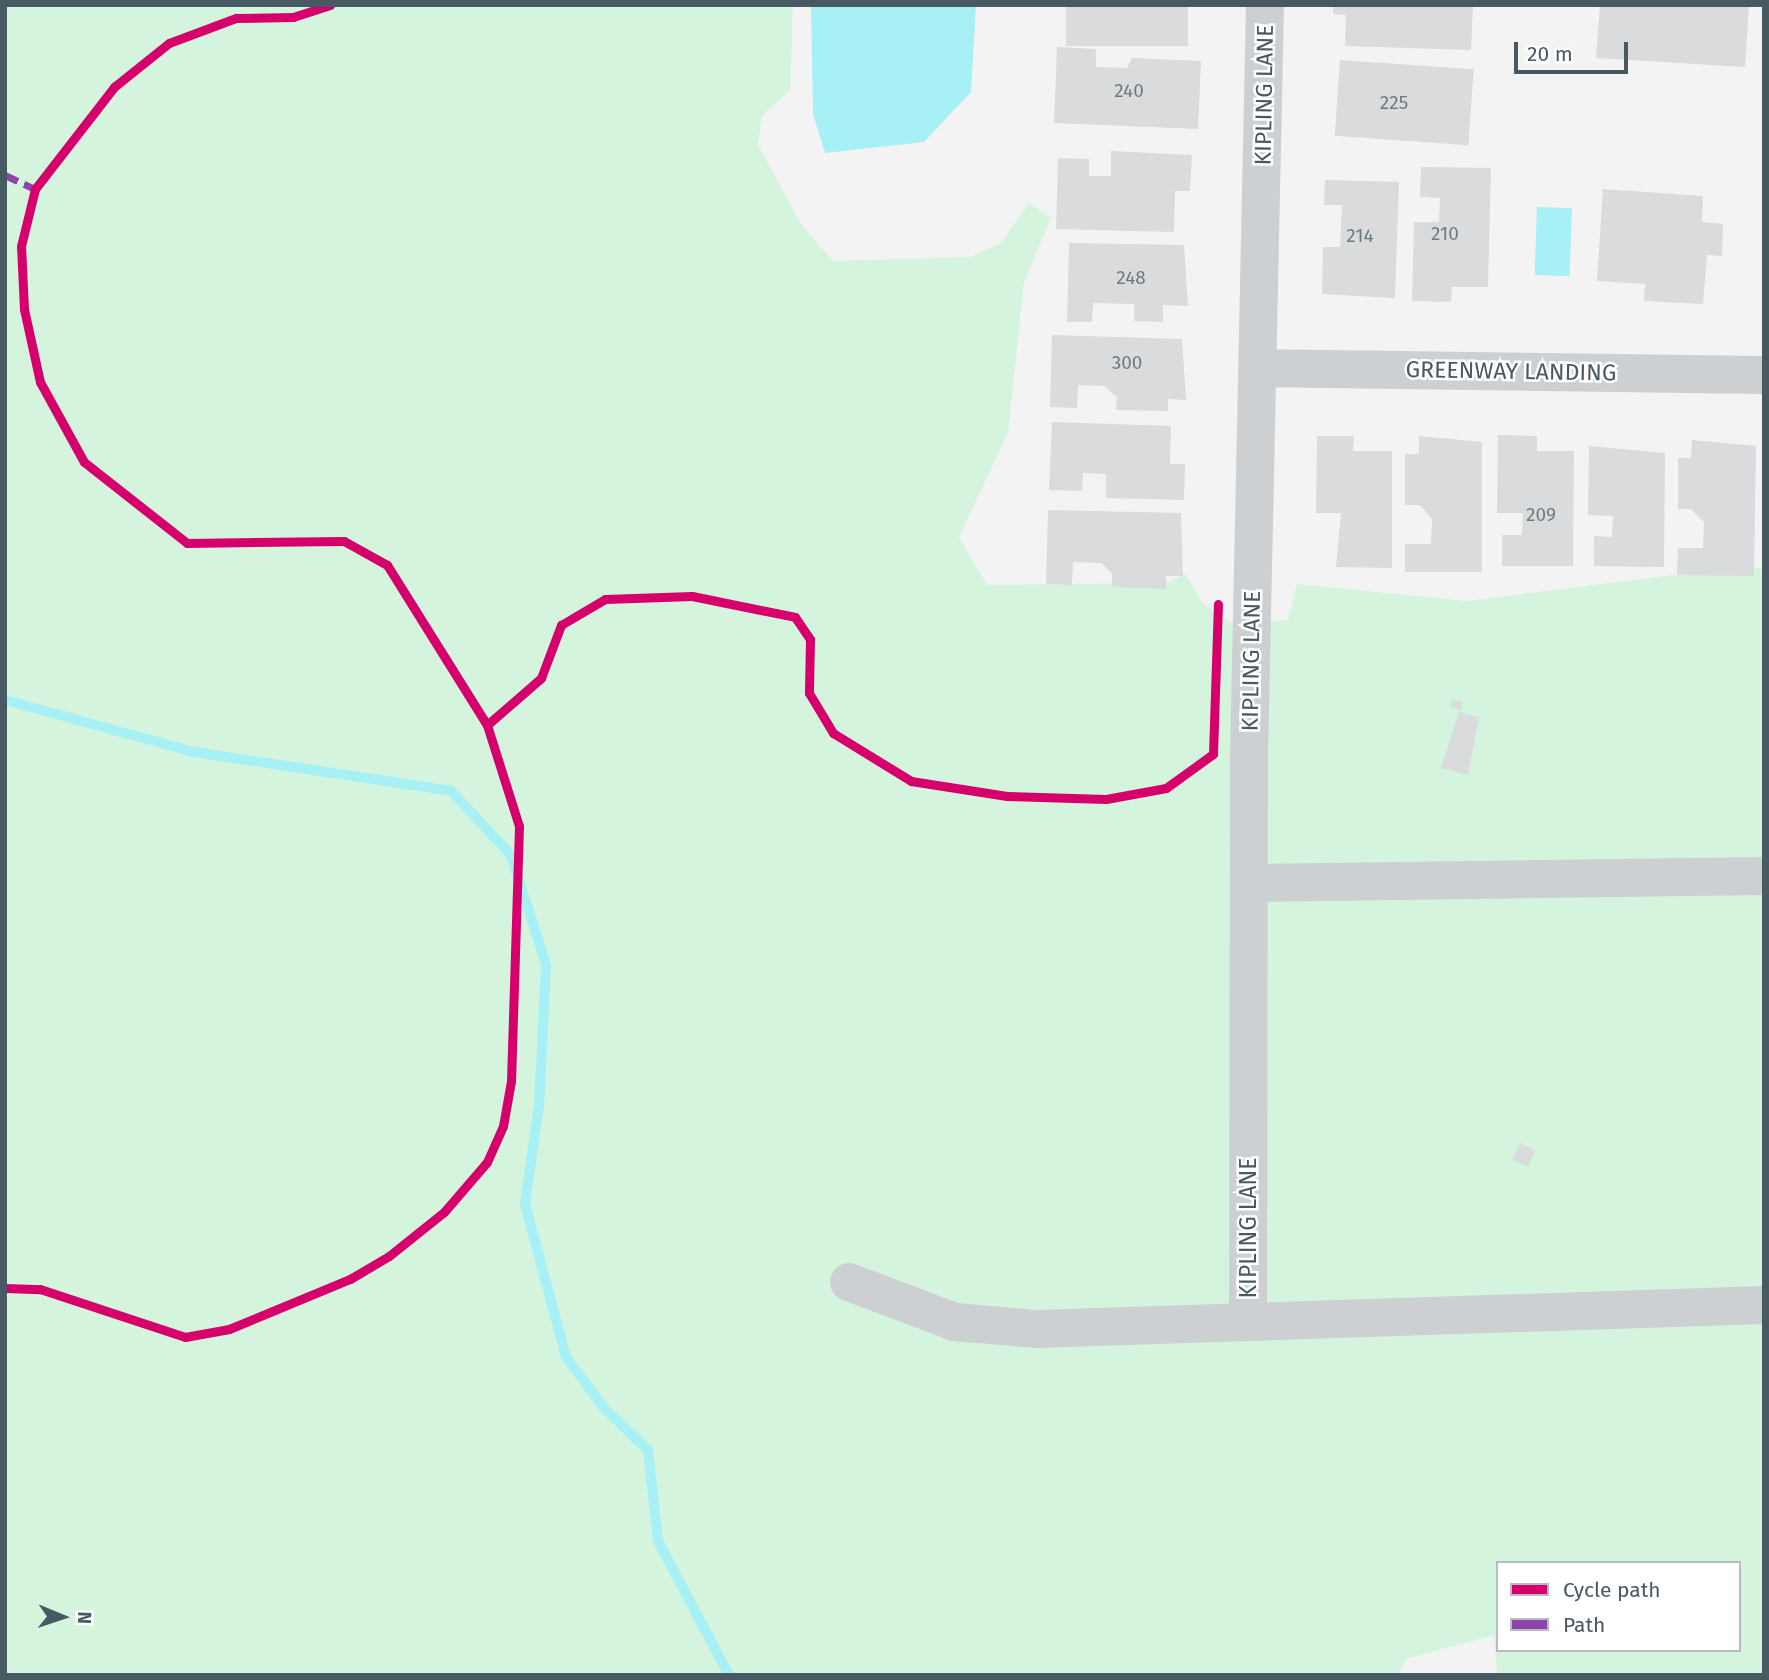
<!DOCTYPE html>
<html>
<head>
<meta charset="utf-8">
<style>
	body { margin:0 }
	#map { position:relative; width:1769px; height:1680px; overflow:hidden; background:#f3f3f3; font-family:"Fira Sans",sans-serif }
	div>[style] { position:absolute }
	.green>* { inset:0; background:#d5f4dd }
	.water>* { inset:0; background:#a7f0f6; transform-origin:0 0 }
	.stream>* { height:10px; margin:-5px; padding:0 5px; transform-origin:5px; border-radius:5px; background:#a7f0f6 }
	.building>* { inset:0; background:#d9dbdc; transform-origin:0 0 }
	.street>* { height:38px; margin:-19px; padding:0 19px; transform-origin:19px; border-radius:19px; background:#cdd0d2 }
	.quiet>* { height:7px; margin-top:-3.5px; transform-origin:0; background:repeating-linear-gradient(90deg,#8e44ad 0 14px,transparent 0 21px) }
	.cycleway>* { height:9px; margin:-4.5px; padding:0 4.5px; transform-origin:4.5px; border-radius:4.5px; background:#d6006c }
	span { translate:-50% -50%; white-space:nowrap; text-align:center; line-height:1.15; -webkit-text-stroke:5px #fff; paint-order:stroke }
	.number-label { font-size:19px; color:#6d7b82 }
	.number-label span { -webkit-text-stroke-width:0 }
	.street-label { font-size:23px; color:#475962 }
	.frame { position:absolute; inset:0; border:7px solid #475962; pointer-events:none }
	.legend { position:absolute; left:1496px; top:1561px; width:245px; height:91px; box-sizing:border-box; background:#fff; border:2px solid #b5bdc0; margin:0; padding:9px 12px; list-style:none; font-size:21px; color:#475962 }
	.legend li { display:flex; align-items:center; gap:14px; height:35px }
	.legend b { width:35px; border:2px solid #b5bdc0 }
	.north { position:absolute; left:28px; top:1582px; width:70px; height:70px; -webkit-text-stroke:5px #fff; paint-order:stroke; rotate:92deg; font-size:19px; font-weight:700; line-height:28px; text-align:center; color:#475962 }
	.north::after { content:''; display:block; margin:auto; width:24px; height:32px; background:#475962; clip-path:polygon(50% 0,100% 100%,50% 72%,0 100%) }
	.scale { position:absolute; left:1514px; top:42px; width:114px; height:32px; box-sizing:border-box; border:4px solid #475962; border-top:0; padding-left:9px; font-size:21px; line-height:24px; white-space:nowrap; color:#475962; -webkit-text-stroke:5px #fff; paint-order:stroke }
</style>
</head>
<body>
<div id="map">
	<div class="green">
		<i style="clip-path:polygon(evenodd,5px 5px,793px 5px,790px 90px,762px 116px,758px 145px,801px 224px,833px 261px,970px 257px,1001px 243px,1029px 203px,1051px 218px,1024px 282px,1008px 433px,959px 537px,987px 585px,1168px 583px,1185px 574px,1203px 603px,1231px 623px,1288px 620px,1297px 584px,1467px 601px,1745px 566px,1764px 569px,1764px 1675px,1497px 1675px,1494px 1635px,1406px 1659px,1398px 1675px,5px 1675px,5px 5px,1498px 1563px,1739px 1563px,1739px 1650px,1498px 1650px,1498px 1563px)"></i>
	</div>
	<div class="water">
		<i style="clip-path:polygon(811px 5px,976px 5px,971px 92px,924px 142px,825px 153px,813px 114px)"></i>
		<i style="left:1537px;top:207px;width:35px;height:68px;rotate:2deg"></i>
	</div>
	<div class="stream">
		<i style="left:5px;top:700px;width:196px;rotate:15.4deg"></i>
		<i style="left:194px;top:752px;width:260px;rotate:8.6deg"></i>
		<i style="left:451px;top:791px;width:88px;rotate:46.8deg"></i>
		<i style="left:511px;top:855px;width:115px;rotate:72.3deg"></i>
		<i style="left:546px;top:965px;width:141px;rotate:92.8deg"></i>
		<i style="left:539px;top:1106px;width:99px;rotate:98.1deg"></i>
		<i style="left:525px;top:1204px;width:158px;rotate:75deg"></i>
		<i style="left:566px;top:1357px;width:64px;rotate:53.3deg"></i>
		<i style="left:604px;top:1408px;width:61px;rotate:43.7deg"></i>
		<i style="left:648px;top:1450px;width:92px;rotate:83.7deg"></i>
		<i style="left:658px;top:1541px;width:152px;rotate:62.1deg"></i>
	</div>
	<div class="building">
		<i style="left:1066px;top:5px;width:122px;height:41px"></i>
		<i style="clip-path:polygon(1333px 5px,1473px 5px,1471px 50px,1345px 46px,1346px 15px,1333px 14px)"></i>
		<i style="clip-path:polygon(1600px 5px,1749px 5px,1745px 67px,1596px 58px)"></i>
		<i style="clip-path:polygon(1057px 47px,1096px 49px,1096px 67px,1127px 68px,1132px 58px,1201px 61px,1198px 129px,1054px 123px)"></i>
		<i style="left:1340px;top:60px;width:134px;height:76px;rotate:4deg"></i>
		<i style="clip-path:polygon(1111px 151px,1192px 155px,1190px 191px,1175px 191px,1174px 232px,1056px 229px,1058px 158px,1089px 159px,1089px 176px,1111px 176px)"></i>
		<i style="clip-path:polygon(1421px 167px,1491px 168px,1488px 287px,1452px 287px,1451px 302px,1412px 301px,1414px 222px,1439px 222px,1440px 198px,1420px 197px)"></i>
		<i style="clip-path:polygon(1325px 180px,1399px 182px,1395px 298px,1322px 294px,1323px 247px,1340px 247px,1342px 205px,1324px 205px)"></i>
		<i style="clip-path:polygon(1603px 189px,1703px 196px,1702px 222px,1723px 224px,1722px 256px,1707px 255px,1703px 304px,1644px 301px,1645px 284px,1597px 281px)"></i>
		<i style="clip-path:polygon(1069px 243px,1184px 245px,1188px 306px,1163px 305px,1163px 322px,1134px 321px,1134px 304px,1093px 303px,1092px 322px,1067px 322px)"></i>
		<i style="clip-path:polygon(1052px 335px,1182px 339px,1186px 400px,1168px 399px,1168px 411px,1116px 410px,1117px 397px,1104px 386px,1078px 385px,1077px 408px,1050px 407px)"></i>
		<i style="clip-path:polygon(1052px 422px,1171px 426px,1170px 464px,1185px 464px,1184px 500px,1106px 498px,1106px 474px,1083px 473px,1082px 491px,1049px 490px)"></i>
		<i style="clip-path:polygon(1498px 435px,1537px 436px,1537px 451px,1574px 451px,1573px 566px,1502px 566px,1502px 535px,1522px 535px,1523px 513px,1497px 513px)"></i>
		<i style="clip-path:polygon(1317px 436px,1354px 436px,1353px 451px,1392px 451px,1392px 568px,1336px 567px,1341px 513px,1316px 513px)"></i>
		<i style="clip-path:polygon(1419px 436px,1482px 442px,1482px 572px,1405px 572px,1405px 544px,1431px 544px,1432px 519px,1420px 505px,1405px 505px,1405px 454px,1419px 454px)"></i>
		<i style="clip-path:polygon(1692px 440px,1756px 446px,1754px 576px,1677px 575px,1678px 548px,1703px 548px,1704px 522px,1691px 509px,1678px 509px,1678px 458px,1691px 458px)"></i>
		<i style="clip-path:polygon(1589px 446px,1665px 453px,1664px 567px,1594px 566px,1594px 536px,1612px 537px,1613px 516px,1588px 515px)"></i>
		<i style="clip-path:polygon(1048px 510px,1181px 513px,1183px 576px,1166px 576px,1166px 589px,1112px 587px,1112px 573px,1101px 563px,1073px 562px,1072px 585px,1046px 584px)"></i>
		<i style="clip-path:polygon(1452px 700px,1463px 702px,1461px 710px,1451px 707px)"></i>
		<i style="clip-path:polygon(1459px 712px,1479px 717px,1468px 775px,1441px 768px)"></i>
		<i style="left:1520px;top:1143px;width:17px;height:18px;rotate:25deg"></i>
	</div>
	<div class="street">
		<i style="left:1259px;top:368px;width:505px;rotate:0.79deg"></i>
		<i style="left:1249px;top:883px;width:515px;rotate:-0.78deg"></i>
		<i style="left:849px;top:1282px;width:113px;rotate:20.7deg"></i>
		<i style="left:955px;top:1322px;width:81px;rotate:4.9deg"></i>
		<i style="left:1036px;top:1329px;width:728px;rotate:-1.89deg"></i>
		<i style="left:1248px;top:1318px;width:562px;rotate:-89.9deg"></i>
		<i style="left:1249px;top:756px;width:751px;rotate:-88.78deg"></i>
	</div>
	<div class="quiet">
		<i style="left:5px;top:175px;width:33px;rotate:25deg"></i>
	</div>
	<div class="cycleway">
		<i style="left:487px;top:725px;width:72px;rotate:-41deg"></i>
		<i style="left:541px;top:678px;width:57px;rotate:-69.3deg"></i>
		<i style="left:561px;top:625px;width:51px;rotate:-30.6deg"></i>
		<i style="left:605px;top:599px;width:87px;rotate:-2deg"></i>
		<i style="left:692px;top:596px;width:105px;rotate:11.5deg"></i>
		<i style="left:795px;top:617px;width:27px;rotate:56deg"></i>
		<i style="left:810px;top:639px;width:54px;rotate:91.1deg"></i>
		<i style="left:809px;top:693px;width:47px;rotate:59deg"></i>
		<i style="left:833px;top:733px;width:92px;rotate:31.6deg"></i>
		<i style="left:911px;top:781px;width:97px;rotate:8.9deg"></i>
		<i style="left:1007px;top:796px;width:99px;rotate:1.7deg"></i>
		<i style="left:1106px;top:799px;width:61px;rotate:-10.4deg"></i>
		<i style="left:1166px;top:788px;width:58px;rotate:-35.9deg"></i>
		<i style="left:1213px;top:754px;width:150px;rotate:-88.1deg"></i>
		<i style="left:5px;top:1288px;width:35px;rotate:2deg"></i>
		<i style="left:40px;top:1289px;width:153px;rotate:18.3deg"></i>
		<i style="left:185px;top:1337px;width:45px;rotate:-10.3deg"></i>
		<i style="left:229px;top:1329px;width:131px;rotate:-22.5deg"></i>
		<i style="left:350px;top:1279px;width:45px;rotate:-30.5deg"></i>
		<i style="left:389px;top:1256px;width:70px;rotate:-38.7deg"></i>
		<i style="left:444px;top:1212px;width:66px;rotate:-49.3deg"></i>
		<i style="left:487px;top:1162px;width:39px;rotate:-66deg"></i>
		<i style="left:503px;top:1126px;width:46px;rotate:-79.9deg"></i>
		<i style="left:511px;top:1081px;width:255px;rotate:-88.2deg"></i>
		<i style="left:519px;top:826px;width:106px;rotate:-107.6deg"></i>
		<i style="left:487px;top:725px;width:189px;rotate:-122deg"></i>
		<i style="left:387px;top:565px;width:49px;rotate:-150.8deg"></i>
		<i style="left:344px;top:541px;width:157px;rotate:179.3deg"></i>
		<i style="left:187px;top:543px;width:131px;rotate:-141.8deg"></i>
		<i style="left:84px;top:462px;width:91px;rotate:-118.8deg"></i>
		<i style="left:40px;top:382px;width:75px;rotate:-102.4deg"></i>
		<i style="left:24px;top:309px;width:63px;rotate:-92.7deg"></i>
		<i style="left:21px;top:246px;width:59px;rotate:-76.2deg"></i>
		<i style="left:35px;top:189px;width:129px;rotate:-52.2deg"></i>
		<i style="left:114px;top:87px;width:70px;rotate:-38.7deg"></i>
		<i style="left:169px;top:43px;width:72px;rotate:-20.5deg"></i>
		<i style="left:236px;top:18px;width:57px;rotate:-1deg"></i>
		<i style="left:293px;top:17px;width:39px;rotate:-18deg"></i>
	</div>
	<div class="number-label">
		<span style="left:1129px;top:91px">240</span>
		<span style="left:1394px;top:103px">225</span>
		<span style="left:1445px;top:234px">210</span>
		<span style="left:1360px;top:236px">214</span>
		<span style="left:1131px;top:278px">248</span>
		<span style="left:1127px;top:363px">300</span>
		<span style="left:1541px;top:515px">209</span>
	</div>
	<div class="street-label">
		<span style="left:1264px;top:95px;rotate:-89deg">KIPLING LANE</span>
		<span style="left:1511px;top:371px;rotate:1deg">GREENWAY LANDING</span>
		<span style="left:1251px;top:661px;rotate:-89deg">KIPLING LANE</span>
		<span style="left:1248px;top:1228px;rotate:-90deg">KIPLING LANE</span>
	</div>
	<div class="frame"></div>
	<ul class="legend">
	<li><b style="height:9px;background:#d6006c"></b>Cycle path</li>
	<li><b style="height:9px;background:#8e44ad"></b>Path</li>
	</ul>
	<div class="north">N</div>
	<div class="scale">20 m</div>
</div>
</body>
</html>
